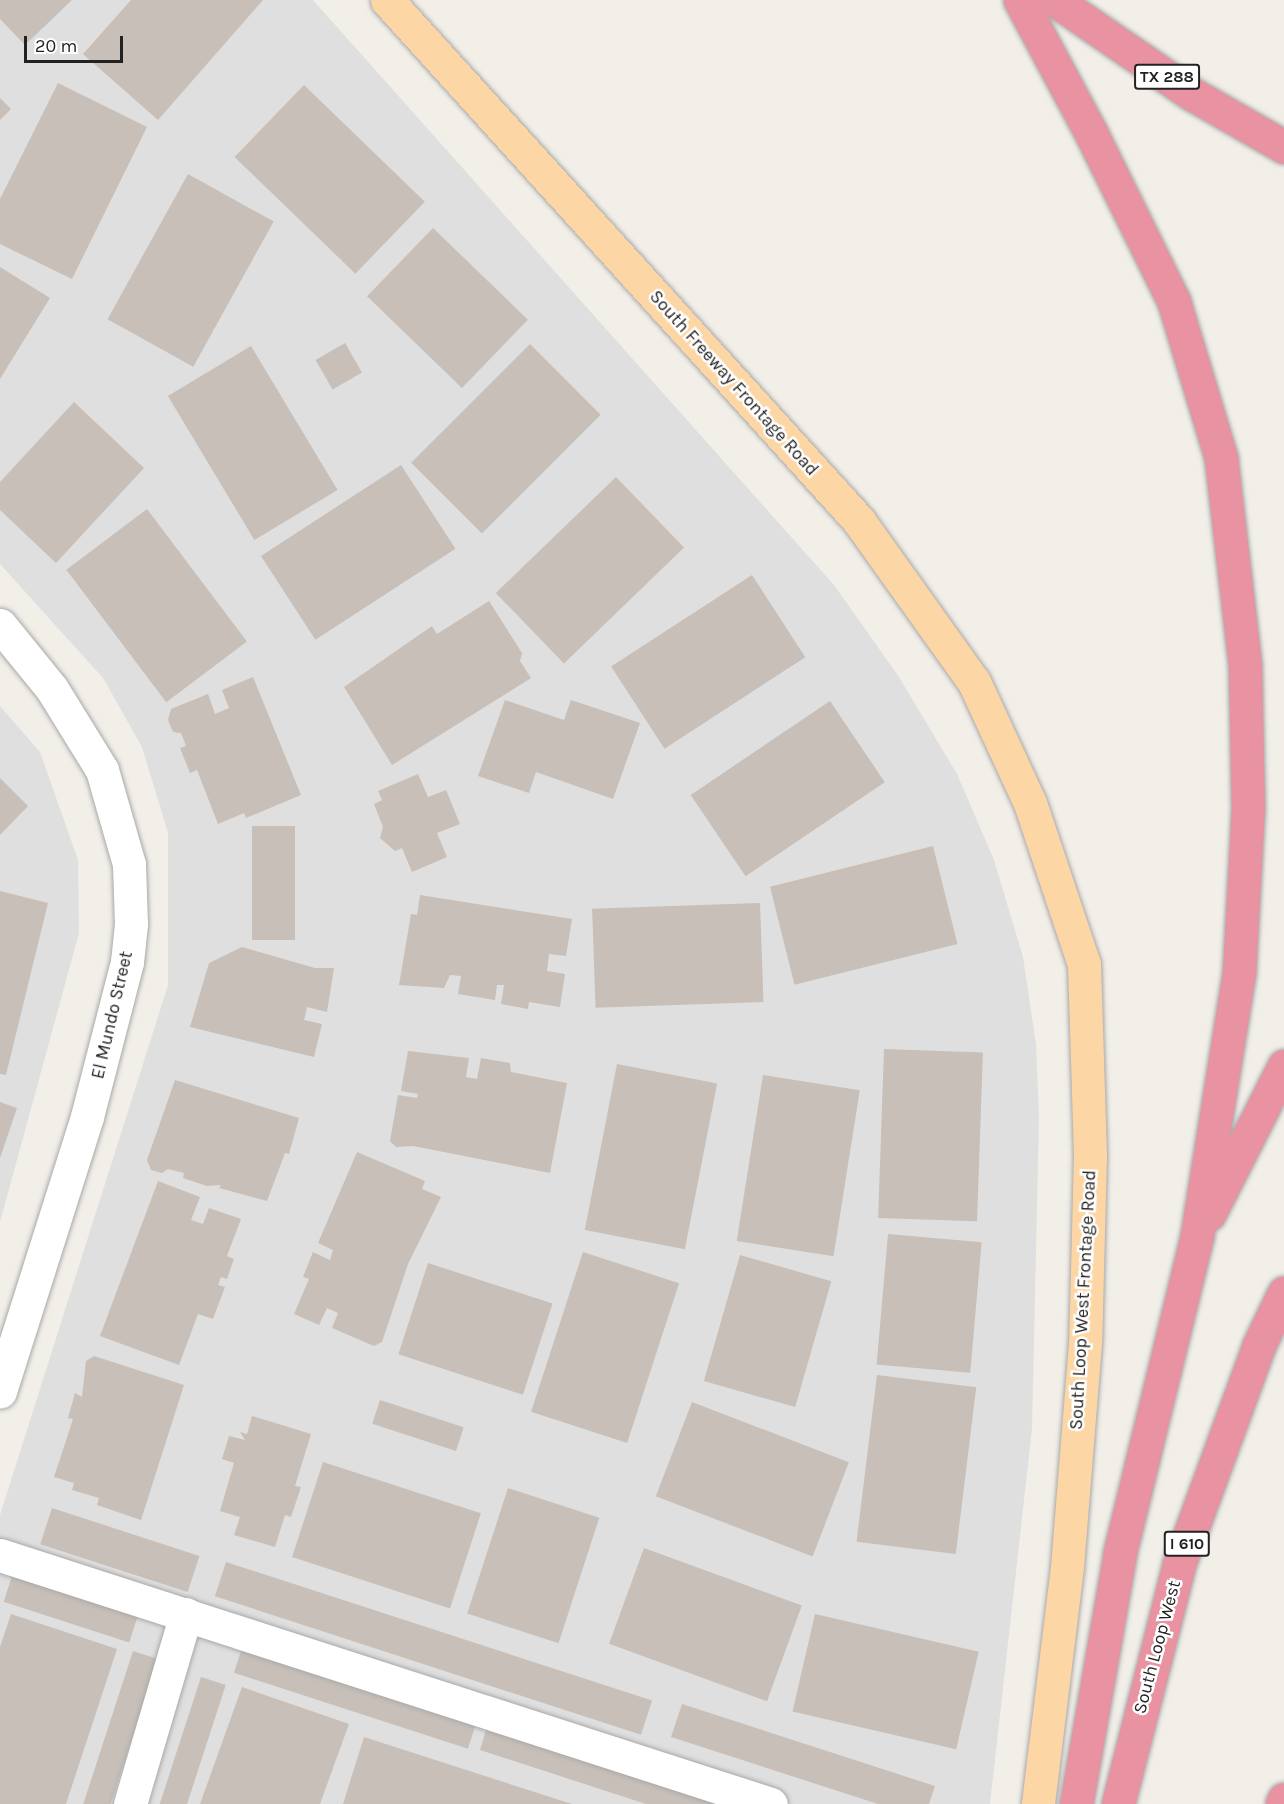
<!DOCTYPE html>
<html>
<head>
<meta charset="utf-8">
<style>
	body { margin:0 }
	#map { position:relative; width:1284px; height:1804px; overflow:hidden; background:#f2efe9; font-family:Karla,sans-serif }
	div>[style] { position:absolute }
	.residential>* { inset:0; background:#e0dfdf }
	.building>* { inset:0; background:#c7bfb8; transform-origin:0 0 }
	.roads { filter:drop-shadow(0 0 2px #a9a9a9) drop-shadow(0 0 2px #a9a9a9) }
	.minor>* { height:33px; margin:-16.5px; padding:0 16.5px; transform-origin:16.5px; border-radius:16.5px; background:#fff }
	.major>* { height:33px; margin:-16.5px; padding:0 16.5px; transform-origin:16.5px; border-radius:16.5px; background:#fcd6a4 }
	.highway>* { height:33px; margin:-16.5px; padding:0 16.5px; transform-origin:16.5px; border-radius:16.5px; background:#e892a2 }
	span { translate:-50% -50%; white-space:nowrap; text-align:center; line-height:1.15; -webkit-text-stroke:5px #fff; paint-order:stroke }
	.shield-label span { padding:2px 4px; background:#fff; border:2px solid; border-radius:4px; -webkit-text-stroke-width:0 }
	.shield-label { font-size:16px; color:#222; font-weight:700 }
	.street-label { font-size:18px; color:#222 }
	.scale { position:absolute; left:24px; top:36px; width:99px; height:27px; box-sizing:border-box; border:3px solid #222; border-top:0; padding-left:8px; font-size:18px; line-height:21px; white-space:nowrap; color:#222; -webkit-text-stroke:4px #fff; paint-order:stroke }
</style>
</head>
<body>
<div id="map">
	<div class="residential">
		<i style="clip-path:polygon(0 0,313px 0,834px 585px,899px 677px,957px 774px,994px 860px,1023px 957px,1036px 1044px,1039px 1116px,1032px 1429px,990px 1804px,0 1804px,0 1515px,168px 985px,168px 833px,142px 747px,103px 678px,0 564px)"></i>
		<i style="clip-path:polygon(0 706px,40px 752px,78px 860px,79px 933px,0 1222px)"></i>
	</div>
	<div class="building">
		<i style="clip-path:polygon(0 0,72px 0,25px 45px,0 19px)"></i>
		<i style="clip-path:polygon(131px 0,263px 0,158px 120px,83px 54px)"></i>
		<i style="clip-path:polygon(58px 83px,147px 127px,72px 279px,0 244px,0 199px)"></i>
		<i style="left:304px;top:85px;width:168px;height:100px;rotate:44deg"></i>
		<i style="clip-path:polygon(0 98px,11px 109px,0 120px)"></i>
		<i style="left:188px;top:174px;width:98px;height:166px;rotate:29deg"></i>
		<i style="left:433px;top:228px;width:132px;height:95px;rotate:44deg"></i>
		<i style="clip-path:polygon(0 267px,50px 298px,0 379px)"></i>
		<i style="left:345px;top:343px;width:34px;height:34px;rotate:60deg"></i>
		<i style="left:530px;top:344px;width:100px;height:168px;rotate:45deg"></i>
		<i style="left:251px;top:346px;width:168px;height:97px;rotate:59deg"></i>
		<i style="clip-path:polygon(74px 402px,144px 468px,56px 563px,0 510px,0 482px)"></i>
		<i style="left:401px;top:465px;width:100px;height:167px;rotate:57deg"></i>
		<i style="left:616px;top:477px;width:98px;height:167px;rotate:46deg"></i>
		<i style="left:147px;top:509px;width:166px;height:101px;rotate:53deg"></i>
		<i style="left:752px;top:575px;width:98px;height:168px;rotate:57deg"></i>
		<i style="clip-path:polygon(489px 601px,522px 653px,520px 661px,531px 678px,392px 765px,344px 687px,432px 626px,437px 634px)"></i>
		<i style="clip-path:polygon(253px 677px,301px 795px,246px 818px,244px 813px,218px 824px,197px 770px,190px 773px,180px 748px,186px 746px,181px 733px,173px 732px,168px 720px,171px 709px,208px 694px,215px 714px,229px 708px,222px 690px)"></i>
		<i style="clip-path:polygon(505px 700px,564px 720px,571px 700px,640px 723px,613px 799px,536px 772px,529px 793px,478px 776px)"></i>
		<i style="left:830px;top:701px;width:98px;height:168px;rotate:56deg"></i>
		<i style="clip-path:polygon(418px 774px,428px 797px,446px 790px,460px 824px,437px 833px,447px 857px,412px 872px,402px 848px,395px 851px,380px 838px,383px 827px,374px 804px,382px 800px,378px 791px)"></i>
		<i style="clip-path:polygon(0 778px,28px 806px,0 835px)"></i>
		<i style="left:252px;top:826px;width:43px;height:114px"></i>
		<i style="left:933px;top:846px;width:101px;height:168px;rotate:76deg"></i>
		<i style="clip-path:polygon(0 891px,48px 903px,6px 1075px,0 1074px)"></i>
		<i style="clip-path:polygon(420px 895px,572px 919px,566px 956px,549px 954px,547px 971px,565px 974px,560px 1007px,529px 1002px,528px 1009px,501px 1004px,504px 985px,497px 985px,495px 1000px,458px 994px,461px 976px,450px 975px,444px 988px,399px 985px,411px 914px,417px 915px)"></i>
		<i style="left:760px;top:903px;width:99px;height:168px;rotate:88deg"></i>
		<i style="clip-path:polygon(242px 947px,315px 968px,334px 968px,327px 1012px,307px 1007px,304px 1020px,322px 1024px,314px 1057px,190px 1027px,209px 963px)"></i>
		<i style="left:884px;top:1049px;width:99px;height:169px;rotate:2deg"></i>
		<i style="clip-path:polygon(408px 1051px,469px 1058px,466px 1077px,477px 1079px,481px 1058px,510px 1063px,511px 1072px,567px 1083px,550px 1173px,413px 1146px,396px 1147px,390px 1141px,398px 1095px,417px 1098px,418px 1094px,401px 1091px)"></i>
		<i style="left:617px;top:1064px;width:102px;height:169px;rotate:11deg"></i>
		<i style="left:763px;top:1075px;width:98px;height:168px;rotate:9deg"></i>
		<i style="clip-path:polygon(175px 1080px,299px 1118px,289px 1154px,285px 1153px,267px 1201px,219px 1188px,221px 1185px,207px 1186px,183px 1178px,184px 1173px,168px 1169px,162px 1173px,151px 1170px,147px 1160px)"></i>
		<i style="clip-path:polygon(0 1102px,17px 1108px,0 1158px)"></i>
		<i style="clip-path:polygon(357px 1152px,425px 1181px,422px 1189px,441px 1197px,408px 1264px,382px 1342px,374px 1346px,332px 1328px,338px 1313px,327px 1308px,319px 1325px,294px 1314px,309px 1279px,303px 1277px,313px 1252px,330px 1260px,333px 1250px,318px 1243px)"></i>
		<i style="clip-path:polygon(158px 1181px,200px 1197px,191px 1220px,203px 1224px,209px 1208px,241px 1219px,227px 1256px,234px 1259px,227px 1279px,221px 1277px,218px 1285px,225px 1287px,213px 1319px,198px 1314px,179px 1365px,100px 1336px)"></i>
		<i style="left:888px;top:1234px;width:94px;height:131px;rotate:5deg"></i>
		<i style="left:583px;top:1252px;width:101px;height:168px;rotate:18deg"></i>
		<i style="left:740px;top:1255px;width:95px;height:131px;rotate:16deg"></i>
		<i style="left:428px;top:1263px;width:131px;height:96px;rotate:18deg"></i>
		<i style="clip-path:polygon(94px 1356px,184px 1385px,141px 1520px,97px 1505px,99px 1498px,72px 1490px,74px 1483px,54px 1477px,73px 1419px,68px 1418px,75px 1393px,82px 1397px,86px 1361px)"></i>
		<i style="left:877px;top:1375px;width:100px;height:168px;rotate:7deg"></i>
		<i style="left:380px;top:1400px;width:88px;height:25px;rotate:18deg"></i>
		<i style="left:692px;top:1402px;width:168px;height:101px;rotate:21deg"></i>
		<i style="clip-path:polygon(252px 1416px,311px 1434px,295px 1486px,301px 1487px,291px 1517px,285px 1515px,275px 1547px,234px 1535px,240px 1517px,220px 1511px,234px 1463px,222px 1459px,229px 1436px,245px 1440px,240px 1432px,247px 1434px)"></i>
		<i style="left:323px;top:1462px;width:166px;height:100px;rotate:18deg"></i>
		<i style="left:508px;top:1488px;width:96px;height:132px;rotate:18deg"></i>
		<i style="left:52px;top:1508px;width:155px;height:38px;rotate:18deg"></i>
		<i style="left:644px;top:1548px;width:168px;height:102px;rotate:20deg"></i>
		<i style="left:226px;top:1562px;width:448px;height:36px;rotate:18deg"></i>
		<i style="left:12px;top:1576px;width:132px;height:27px;rotate:18deg"></i>
		<i style="clip-path:polygon(11px 1614px,117px 1649px,66px 1804px,0 1804px,0 1647px)"></i>
		<i style="left:815px;top:1614px;width:168px;height:100px;rotate:13deg"></i>
		<i style="left:242px;top:1648px;width:246px;height:26px;rotate:18deg"></i>
		<i style="left:133px;top:1651px;width:26px;height:161px;rotate:18deg"></i>
		<i style="left:201px;top:1677px;width:26px;height:134px;rotate:18deg"></i>
		<i style="clip-path:polygon(242px 1687px,349px 1724px,320px 1804px,200px 1804px)"></i>
		<i style="clip-path:polygon(682px 1704px,935px 1786px,929px 1804px,878px 1804px,671px 1737px)"></i>
		<i style="clip-path:polygon(488px 1723px,736px 1804px,646px 1804px,480px 1750px)"></i>
		<i style="clip-path:polygon(364px 1737px,572px 1804px,343px 1804px)"></i>
	</div>
	<div class="roads">
		<div class="minor">
			<i style="left:0;top:625px;width:82px;rotate:50.9deg"></i>
			<i style="left:52px;top:689px;width:95px;rotate:58.3deg"></i>
			<i style="left:102px;top:770px;width:98px;rotate:74deg"></i>
			<i style="left:129px;top:864px;width:60px;rotate:88.1deg"></i>
			<i style="left:131px;top:924px;width:38px;rotate:96deg"></i>
			<i style="left:127px;top:962px;width:160px;rotate:104.5deg"></i>
			<i style="left:87px;top:1117px;width:288px;rotate:107.6deg"></i>
			<i style="left:0;top:1555px;width:810px;rotate:17.9deg"></i>
			<i style="left:130px;top:1804px;width:198px;rotate:-73.6deg"></i>
		</div>
		<div class="major">
			<i style="left:387px;top:0;width:703px;rotate:47.82deg"></i>
			<i style="left:859px;top:521px;width:198px;rotate:54.5deg"></i>
			<i style="left:974px;top:682px;width:133px;rotate:65.2deg"></i>
			<i style="left:1030px;top:803px;width:170px;rotate:71.5deg"></i>
			<i style="left:1084px;top:964px;width:192px;rotate:88.2deg"></i>
			<i style="left:1090px;top:1156px;width:187px;rotate:91.5deg"></i>
			<i style="left:1085px;top:1343px;width:225px;rotate:94.6deg"></i>
			<i style="left:1067px;top:1567px;width:239px;rotate:97deg"></i>
		</div>
		<div class="highway">
			<i style="left:1020px;top:0;width:151px;rotate:61.9deg"></i>
			<i style="left:1091px;top:133px;width:188px;rotate:63.8deg"></i>
			<i style="left:1174px;top:302px;width:163px;rotate:73.2deg"></i>
			<i style="left:1221px;top:458px;width:210px;rotate:83.4deg"></i>
			<i style="left:1245px;top:667px;width:140px;rotate:88.8deg"></i>
			<i style="left:1248px;top:807px;width:166px;rotate:93.1deg"></i>
			<i style="left:1239px;top:973px;width:266px;rotate:99.1deg"></i>
			<i style="left:1197px;top:1236px;width:326px;rotate:103.7deg"></i>
			<i style="left:1120px;top:1553px;width:255px;rotate:99.9deg"></i>
			<i style="left:1055px;top:0;width:166px;rotate:34.5deg"></i>
			<i style="left:1192px;top:94px;width:106px;rotate:29.9deg"></i>
			<i style="left:1209px;top:1214px;width:166px;rotate:-63.1deg"></i>
			<i style="left:1118px;top:1804px;width:248px;rotate:-75.7deg"></i>
			<i style="left:1179px;top:1564px;width:233px;rotate:-69.9deg"></i>
			<i style="left:1259px;top:1345px;width:58px;rotate:-64.3deg"></i>
			<i style="left:1282px;top:1804px;width:5px;rotate:-68deg"></i>
		</div>
	</div>
	<div class="shield-label">
		<span style="left:1167px;top:77px">TX 288</span>
		<span style="left:1187px;top:1544px">I 610</span>
	</div>
	<div class="street-label">
		<span style="left:734px;top:383px;rotate:48deg">South Freeway Frontage Road</span>
		<span style="left:112px;top:1015px;rotate:-77deg">El Mundo Street</span>
		<span style="left:1083px;top:1300px;rotate:-87deg">South Loop West Frontage Road</span>
		<span style="left:1157px;top:1647px;rotate:-75deg">South Loop West</span>
	</div>
	<div class="scale">20 m</div>
</div>
</body>
</html>
